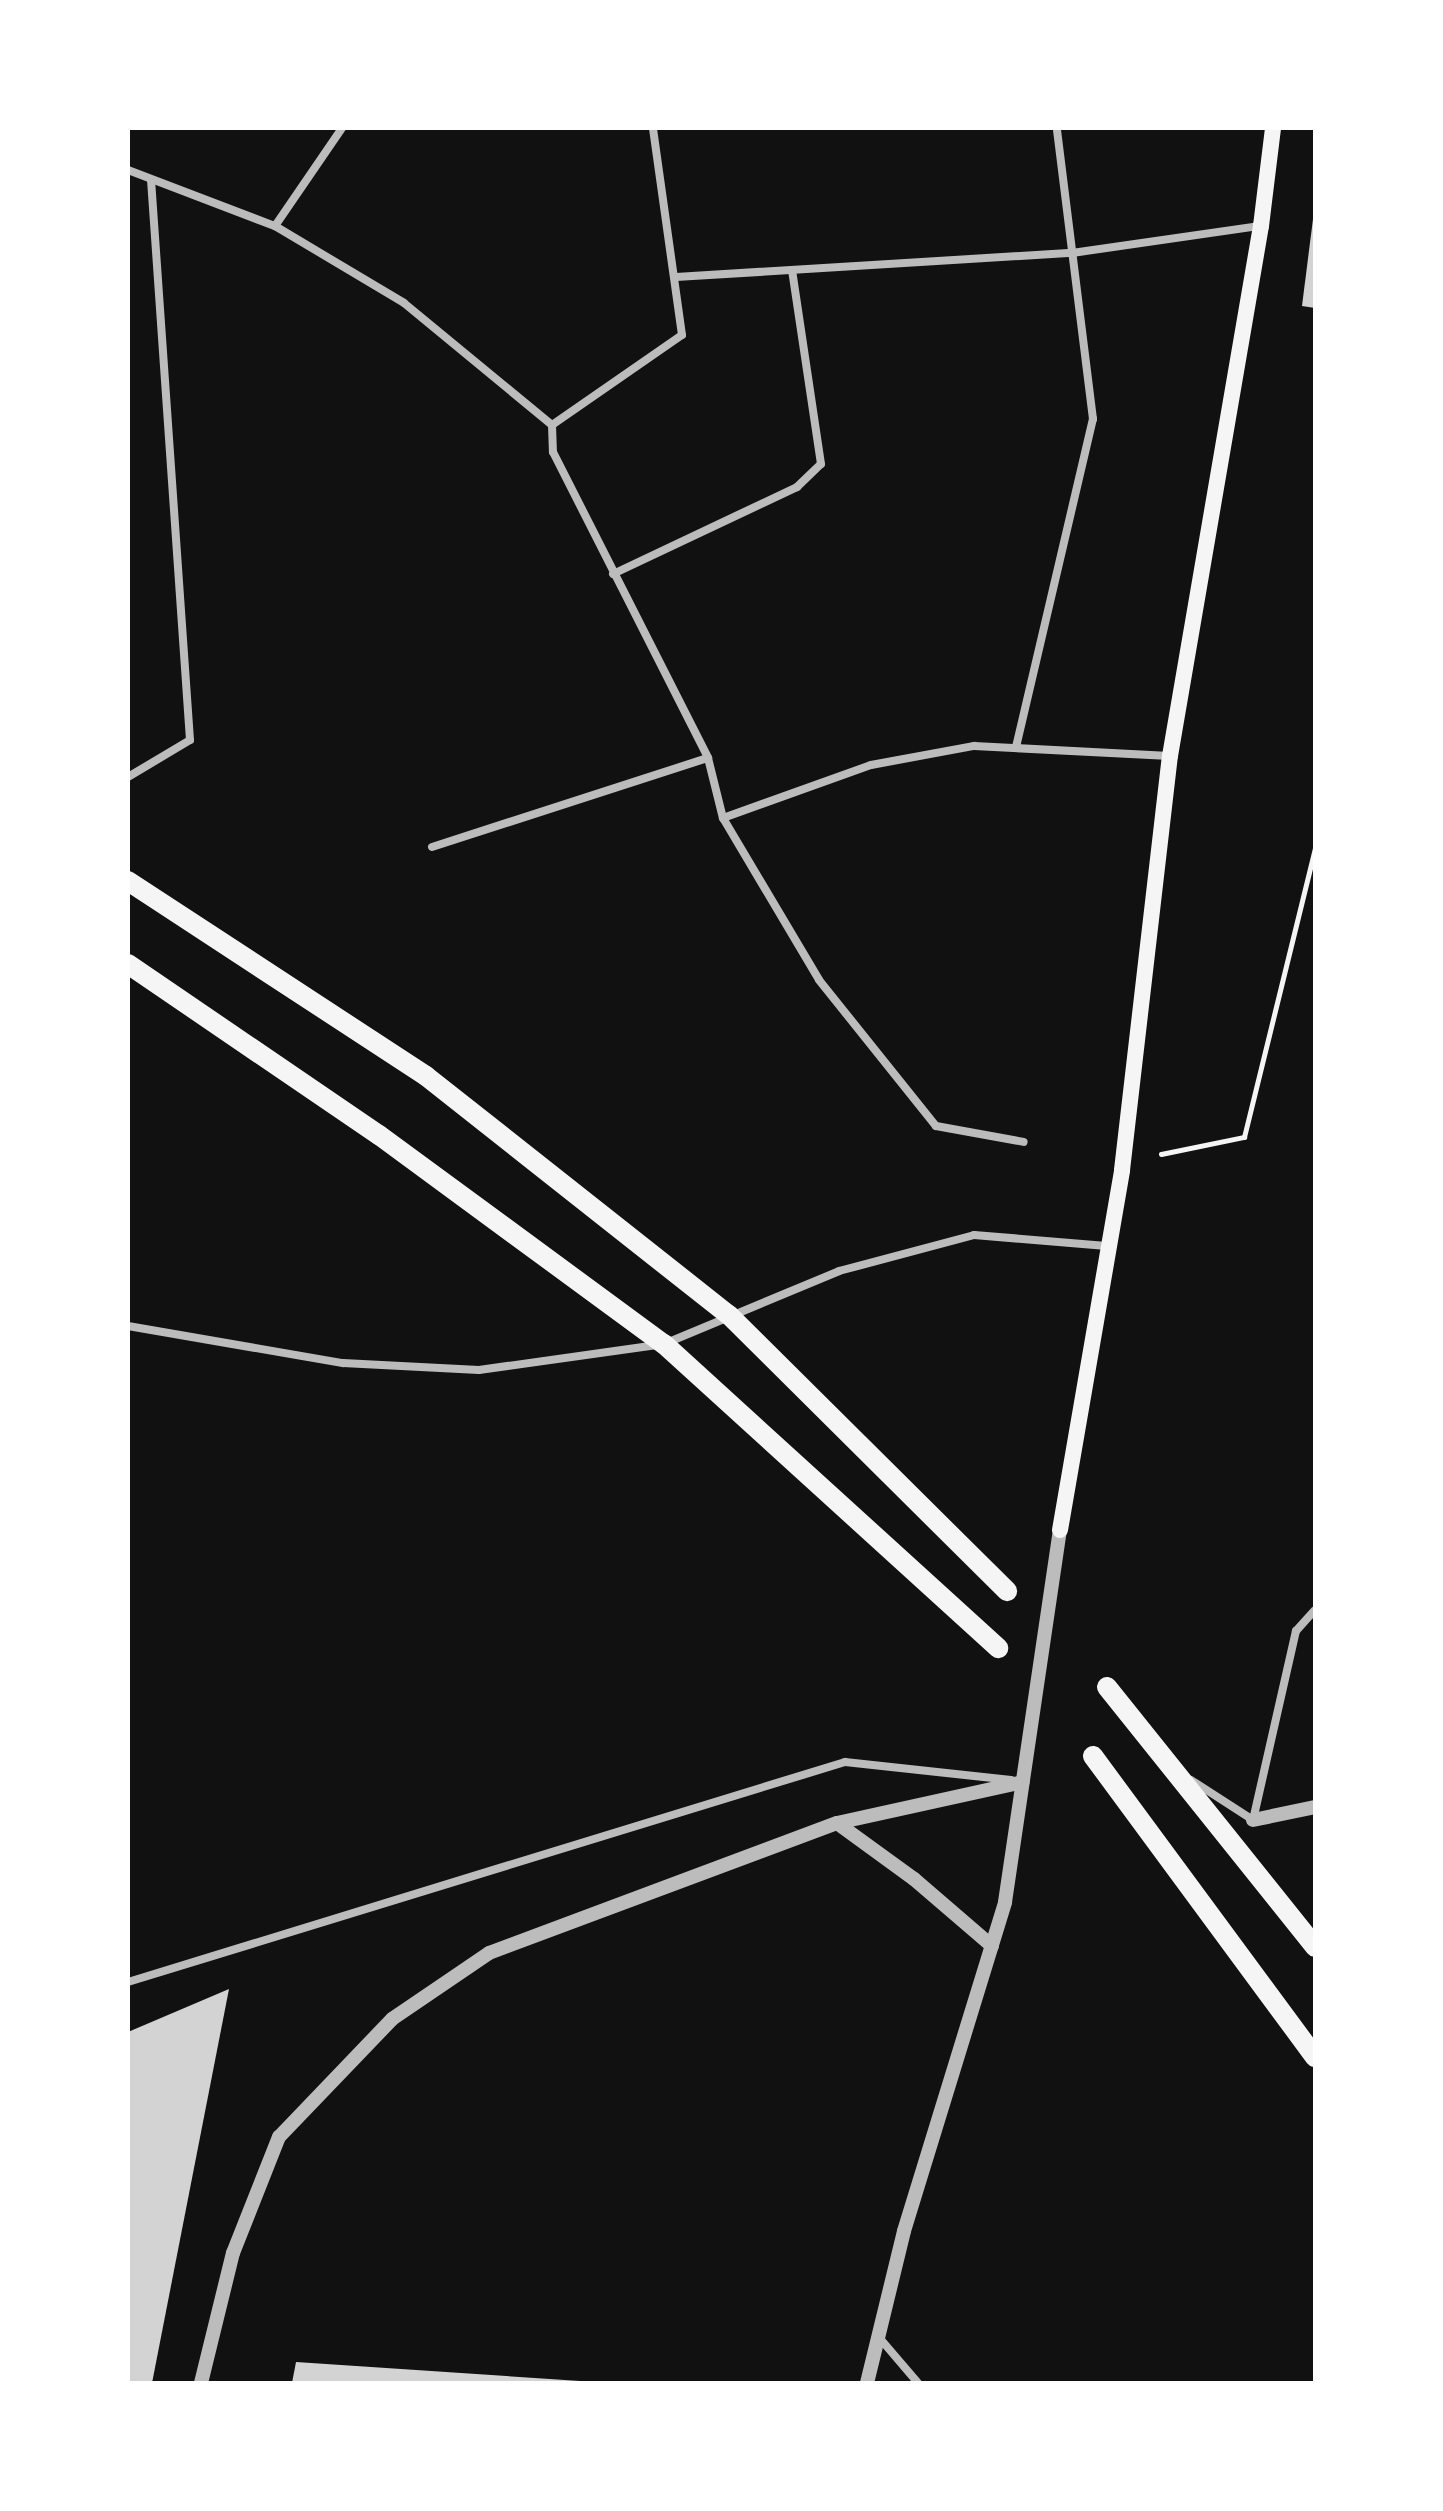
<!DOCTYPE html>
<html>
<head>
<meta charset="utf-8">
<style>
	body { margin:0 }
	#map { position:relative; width:1443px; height:2511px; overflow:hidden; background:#111; font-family:"Open Sans",sans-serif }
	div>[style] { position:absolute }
	.building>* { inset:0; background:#d3d3d3 }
	.path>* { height:5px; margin:-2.5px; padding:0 2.5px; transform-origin:2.5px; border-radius:2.5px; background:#f5f5f5 }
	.minor>* { height:8px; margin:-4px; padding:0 4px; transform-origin:4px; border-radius:4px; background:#bcbcbc }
	.tertiary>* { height:14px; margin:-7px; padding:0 7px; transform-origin:7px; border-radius:7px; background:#bcbcbc }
	.secondary>* { height:16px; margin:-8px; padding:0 8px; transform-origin:8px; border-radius:8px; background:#f5f5f5 }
	.primary>* { height:20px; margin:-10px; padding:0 10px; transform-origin:10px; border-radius:10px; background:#f5f5f5 }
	span { translate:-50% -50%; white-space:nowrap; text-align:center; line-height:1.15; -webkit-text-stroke:8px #fff; paint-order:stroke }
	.frame { position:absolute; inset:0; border:130px solid #fff; pointer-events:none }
</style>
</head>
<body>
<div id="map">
	<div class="building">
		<i style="clip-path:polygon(1313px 219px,1315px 219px,1315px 308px,1302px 306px)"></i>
		<i style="clip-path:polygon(229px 1989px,152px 2383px,128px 2383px,128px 2032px)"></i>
		<i style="clip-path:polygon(296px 2362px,580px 2381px,580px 2383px,292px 2383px)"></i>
	</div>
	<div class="path">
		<i style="left:1161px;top:1154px;width:85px;rotate:-11.6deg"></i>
		<i style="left:1244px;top:1137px;width:297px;rotate:-76.2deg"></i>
	</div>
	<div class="minor">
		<i style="left:128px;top:170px;width:157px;rotate:20.9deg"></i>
		<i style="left:275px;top:226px;width:150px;rotate:30.8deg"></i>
		<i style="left:404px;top:303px;width:192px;rotate:39.5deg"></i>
		<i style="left:552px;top:425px;width:27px;rotate:88deg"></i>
		<i style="left:553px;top:452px;width:343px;rotate:63.1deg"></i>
		<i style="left:708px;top:758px;width:62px;rotate:76deg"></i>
		<i style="left:723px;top:818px;width:188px;rotate:59.3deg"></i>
		<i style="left:819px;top:980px;width:187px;rotate:51.3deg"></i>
		<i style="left:936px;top:1126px;width:89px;rotate:10.3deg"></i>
		<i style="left:275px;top:226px;width:119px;rotate:-55.6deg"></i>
		<i style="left:676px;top:277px;width:397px;rotate:-3.5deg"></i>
		<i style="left:1072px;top:253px;width:190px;rotate:-8.2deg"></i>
		<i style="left:552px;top:425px;width:158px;rotate:-34.7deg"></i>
		<i style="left:682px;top:335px;width:209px;rotate:-98deg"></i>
		<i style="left:613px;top:574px;width:204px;rotate:-25.3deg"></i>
		<i style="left:797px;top:487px;width:33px;rotate:-44deg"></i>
		<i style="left:821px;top:464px;width:196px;rotate:-98.5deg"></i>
		<i style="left:1016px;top:747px;width:337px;rotate:-76.8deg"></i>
		<i style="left:1093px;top:419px;width:293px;rotate:-97.1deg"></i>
		<i style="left:128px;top:777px;width:72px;rotate:-30.8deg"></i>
		<i style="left:190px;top:740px;width:561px;rotate:-93.98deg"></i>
		<i style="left:723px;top:818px;width:157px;rotate:-19.7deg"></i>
		<i style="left:871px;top:765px;width:105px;rotate:-10.5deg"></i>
		<i style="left:974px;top:746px;width:196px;rotate:2.9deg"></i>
		<i style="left:432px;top:847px;width:290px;rotate:-17.9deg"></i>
		<i style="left:128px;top:1326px;width:218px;rotate:9.8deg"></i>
		<i style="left:343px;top:1363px;width:136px;rotate:2.9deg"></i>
		<i style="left:479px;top:1370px;width:187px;rotate:-8deg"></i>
		<i style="left:664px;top:1344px;width:190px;rotate:-22.6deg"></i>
		<i style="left:839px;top:1271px;width:140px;rotate:-14.9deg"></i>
		<i style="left:974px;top:1235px;width:133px;rotate:4.7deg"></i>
		<i style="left:1191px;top:1780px;width:74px;rotate:32.8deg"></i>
		<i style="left:1253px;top:1820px;width:194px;rotate:-77.2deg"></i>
		<i style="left:1296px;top:1631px;width:28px;rotate:-48deg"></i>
		<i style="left:128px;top:1982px;width:750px;rotate:-17.06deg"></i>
		<i style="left:845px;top:1762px;width:167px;rotate:6.2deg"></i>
		<i style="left:877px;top:2335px;width:63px;rotate:49.5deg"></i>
	</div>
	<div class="tertiary">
		<i style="left:1253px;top:1820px;width:63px;rotate:-11.8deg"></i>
		<i style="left:992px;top:1946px;width:103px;rotate:-139.3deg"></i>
		<i style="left:914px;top:1879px;width:95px;rotate:-144deg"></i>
		<i style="left:837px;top:1823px;width:190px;rotate:-12.4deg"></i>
		<i style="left:201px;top:2383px;width:134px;rotate:-76.2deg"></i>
		<i style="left:233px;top:2253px;width:125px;rotate:-68.4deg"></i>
		<i style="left:279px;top:2137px;width:163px;rotate:-46.2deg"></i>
		<i style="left:392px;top:2019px;width:117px;rotate:-34.2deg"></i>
		<i style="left:489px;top:1953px;width:371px;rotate:-20.5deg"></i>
		<i style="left:867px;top:2383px;width:156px;rotate:-76.3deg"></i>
		<i style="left:904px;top:2231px;width:344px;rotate:-72.9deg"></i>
		<i style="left:1005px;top:1902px;width:376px;rotate:-81.6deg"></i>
	</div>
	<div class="secondary">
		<i style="left:1060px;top:1530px;width:365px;rotate:-80.2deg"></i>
		<i style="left:1122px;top:1170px;width:417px;rotate:-83.4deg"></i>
		<i style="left:1170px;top:756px;width:538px;rotate:-80.26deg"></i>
		<i style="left:1261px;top:226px;width:99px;rotate:-83deg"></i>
	</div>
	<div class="primary">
		<i style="left:128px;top:881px;width:356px;rotate:33.2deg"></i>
		<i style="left:426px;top:1076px;width:386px;rotate:38.3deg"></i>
		<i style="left:729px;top:1315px;width:392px;rotate:44.8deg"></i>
		<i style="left:128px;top:964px;width:304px;rotate:34.3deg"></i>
		<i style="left:379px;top:1135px;width:353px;rotate:36.3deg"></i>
		<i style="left:664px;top:1344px;width:452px;rotate:42.3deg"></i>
		<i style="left:1107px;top:1687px;width:333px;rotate:51.3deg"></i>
		<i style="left:1093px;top:1756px;width:374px;rotate:53.6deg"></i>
	</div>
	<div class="frame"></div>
</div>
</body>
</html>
